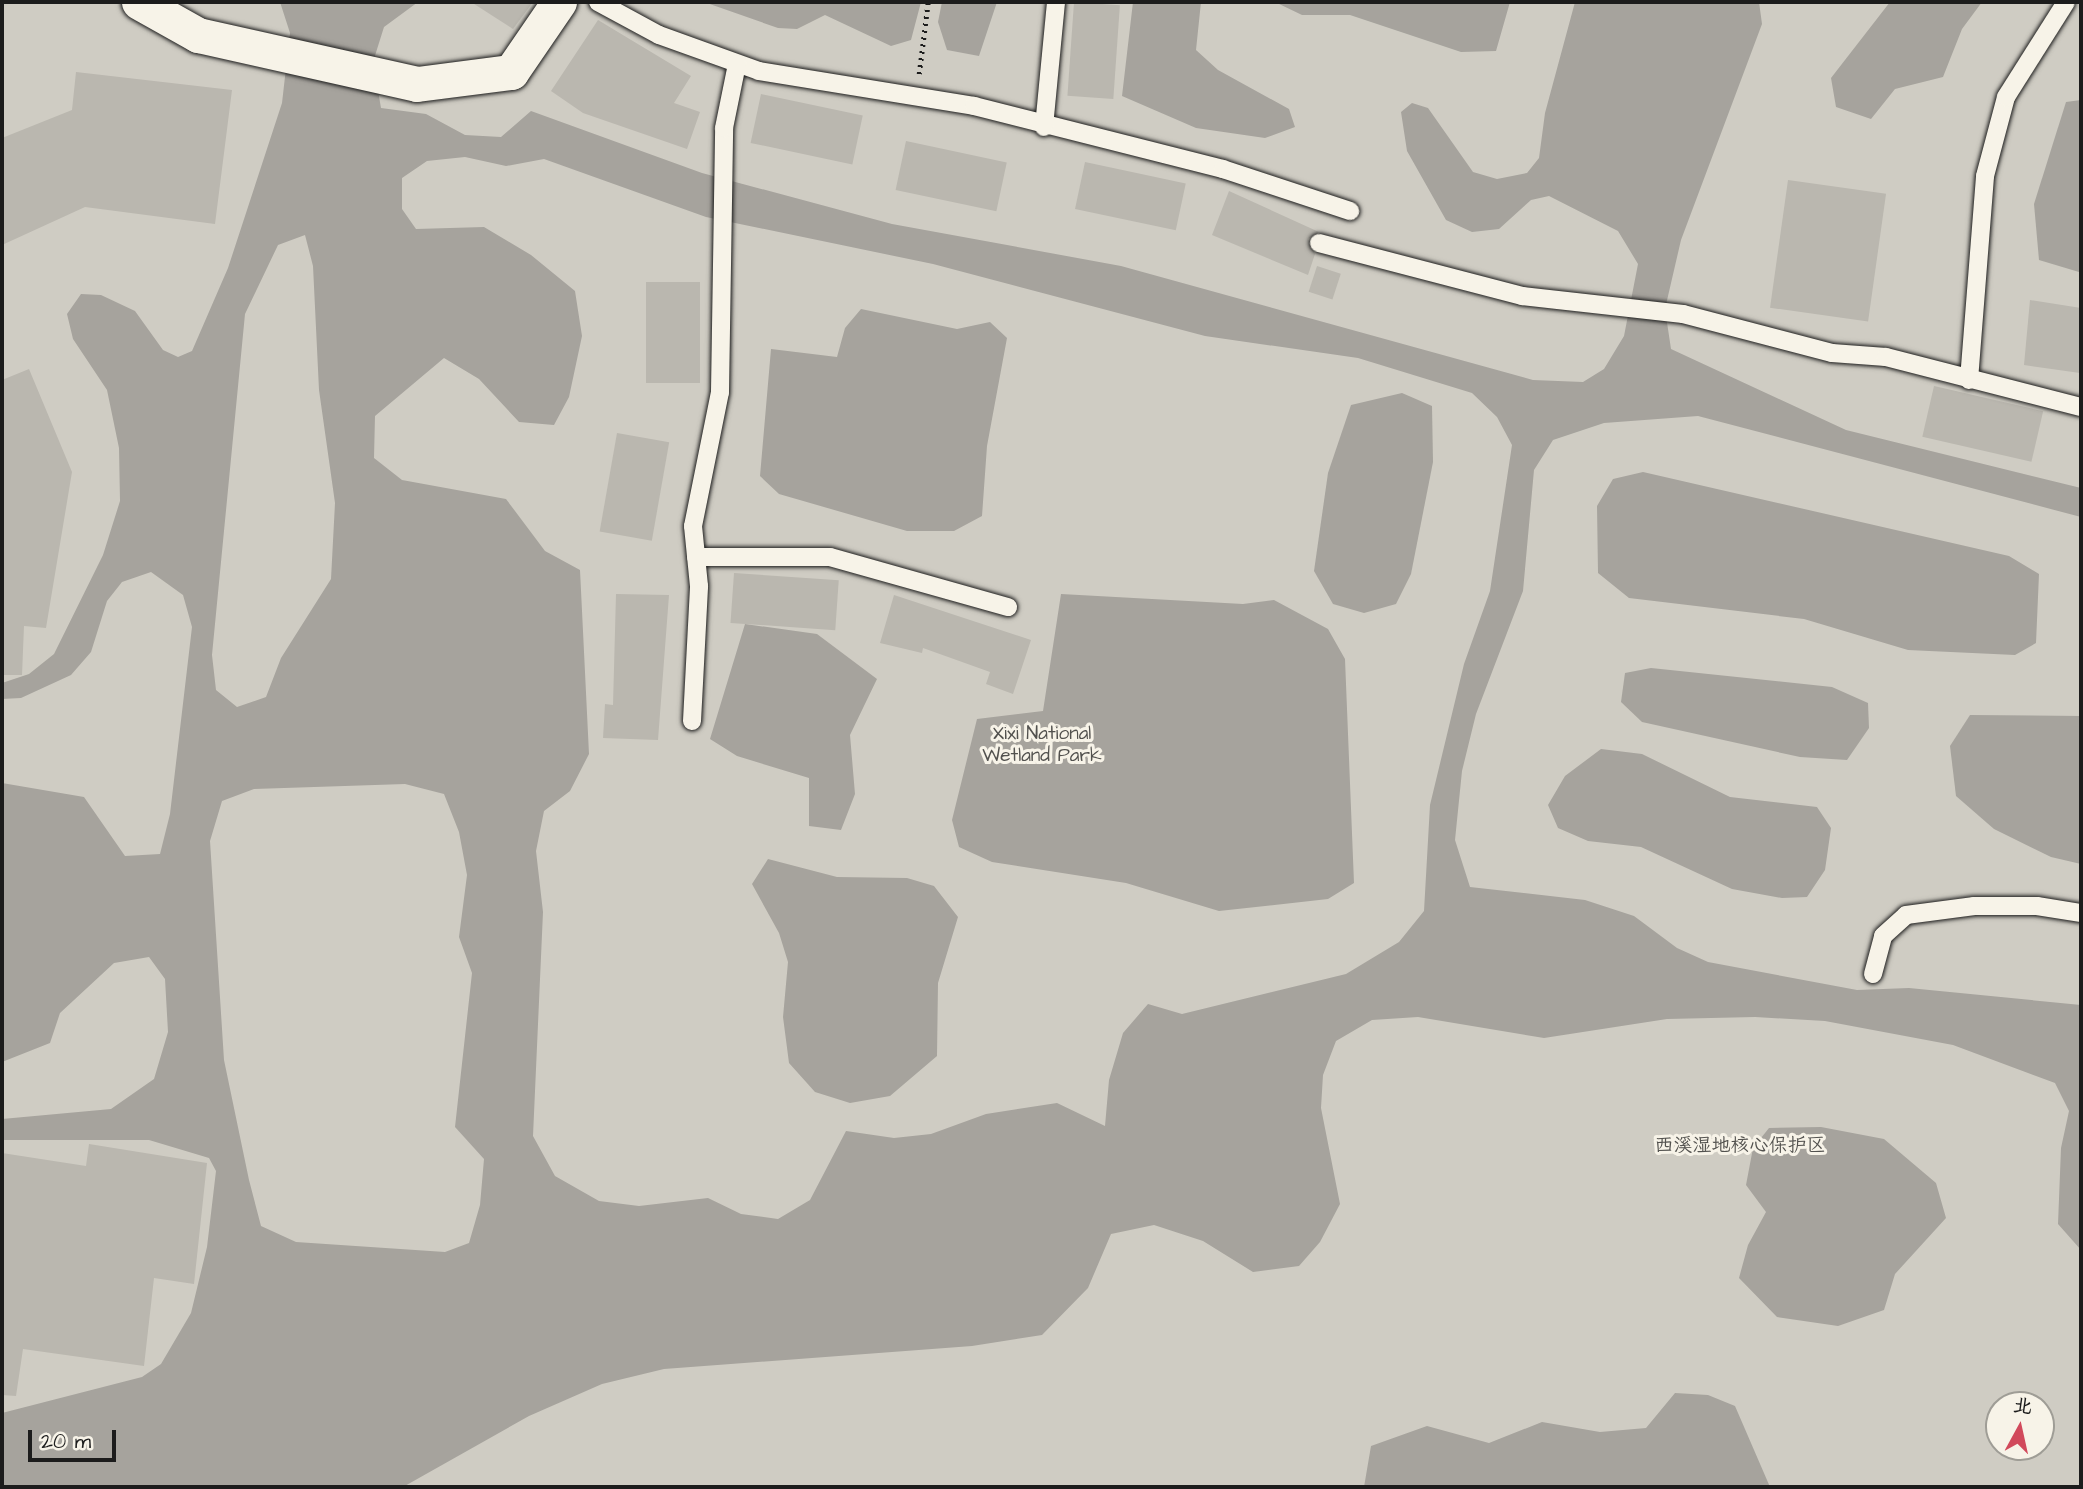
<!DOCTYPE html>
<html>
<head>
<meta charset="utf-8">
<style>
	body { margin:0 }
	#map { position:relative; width:2083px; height:1489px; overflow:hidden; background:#eeeae0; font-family:"Architects Daughter","LXGW WenKai TC",sans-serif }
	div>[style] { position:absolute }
	.green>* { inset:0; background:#cfccc3 }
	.water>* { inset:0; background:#a6a39d }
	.building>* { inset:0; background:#bab7af; transform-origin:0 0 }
	.path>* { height:4.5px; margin-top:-2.25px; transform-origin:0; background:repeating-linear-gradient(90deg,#1c1c1c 0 2px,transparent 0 7px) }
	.roads { filter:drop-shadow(0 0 2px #1c1c1c) drop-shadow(0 0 2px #1c1c1c) }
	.service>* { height:18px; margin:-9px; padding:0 9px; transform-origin:9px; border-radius:9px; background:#f7f3e8 }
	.minor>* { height:35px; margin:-17.5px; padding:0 17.5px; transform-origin:17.5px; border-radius:17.5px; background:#f7f3e8 }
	span { translate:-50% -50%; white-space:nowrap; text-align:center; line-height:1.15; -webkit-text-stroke:6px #f7f3e8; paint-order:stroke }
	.park-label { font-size:19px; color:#52514e }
	.frame { position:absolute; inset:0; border:4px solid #1c1c1c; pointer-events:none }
	.north { position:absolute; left:1985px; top:1391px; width:70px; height:70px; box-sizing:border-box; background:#f7f3e8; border:2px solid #9f9d96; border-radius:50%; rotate:8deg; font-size:19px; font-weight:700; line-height:28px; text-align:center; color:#1c1c1c }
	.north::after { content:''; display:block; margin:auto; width:24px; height:32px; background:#d1495b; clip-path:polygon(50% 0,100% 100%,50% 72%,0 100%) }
	.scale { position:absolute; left:28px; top:1430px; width:88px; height:32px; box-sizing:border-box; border:4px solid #1c1c1c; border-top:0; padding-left:9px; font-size:21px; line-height:24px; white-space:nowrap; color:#1c1c1c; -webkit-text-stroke:5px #f7f3e8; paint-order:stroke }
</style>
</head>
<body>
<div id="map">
	<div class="green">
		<i style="clip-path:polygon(evenodd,2px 2px,2081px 2px,2081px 1487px,2px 1487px,2px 2px,1999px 1405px,2041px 1405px,2041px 1447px,1999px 1447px,1999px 1405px)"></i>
	</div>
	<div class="water">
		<i style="clip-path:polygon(evenodd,280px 2px,418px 2px,384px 27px,373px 62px,381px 108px,426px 114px,465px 135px,501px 137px,531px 111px,702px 173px,892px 224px,1121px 266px,1533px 380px,1583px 382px,1604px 369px,1624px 336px,1638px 264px,1618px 231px,1549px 196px,1531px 200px,1499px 229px,1472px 232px,1446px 220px,1407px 151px,1401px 112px,1412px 103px,1428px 108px,1473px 172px,1497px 179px,1527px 173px,1539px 158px,1545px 113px,1575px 2px,1759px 2px,1762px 24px,1681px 240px,1665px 309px,1671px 349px,1846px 430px,2081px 488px,2081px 517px,1698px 416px,1604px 423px,1553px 440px,1534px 470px,1523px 591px,1476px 714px,1462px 771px,1455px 840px,1470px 887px,1585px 900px,1634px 916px,1677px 948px,1708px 962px,1857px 990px,1909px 988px,2081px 1005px,2081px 1250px,2058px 1224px,2061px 1148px,2069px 1111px,2055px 1083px,1953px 1045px,1825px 1021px,1755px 1017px,1667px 1019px,1544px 1038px,1418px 1017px,1372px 1020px,1336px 1041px,1323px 1075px,1321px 1108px,1340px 1204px,1320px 1242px,1299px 1266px,1253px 1272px,1203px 1241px,1154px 1225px,1111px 1234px,1088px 1288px,1042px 1335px,972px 1346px,664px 1369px,602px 1384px,529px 1416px,403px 1487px,2px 1487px,2px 1413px,142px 1377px,161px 1364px,191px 1313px,207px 1247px,216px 1171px,209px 1158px,149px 1140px,2px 1140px,2px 1119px,111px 1109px,154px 1079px,168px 1032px,165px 979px,149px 957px,114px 963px,60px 1013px,50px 1043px,2px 1062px,2px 783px,84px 797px,125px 856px,160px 854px,170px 814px,192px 627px,183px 595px,151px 572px,122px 582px,107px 601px,91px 652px,71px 675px,21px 698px,2px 699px,2px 683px,29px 674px,54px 654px,103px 555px,120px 501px,119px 448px,107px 390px,73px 339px,67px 314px,81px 294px,101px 295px,135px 311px,163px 350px,178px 357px,192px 351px,228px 268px,282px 103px,290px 33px,280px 2px,465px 157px,506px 166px,544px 159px,706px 217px,933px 264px,1205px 336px,1358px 358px,1472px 393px,1497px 417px,1512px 445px,1490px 591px,1464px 664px,1430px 805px,1424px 911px,1399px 942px,1346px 974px,1182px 1014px,1148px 1004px,1123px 1033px,1109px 1080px,1105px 1126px,1057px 1103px,986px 1114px,931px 1134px,894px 1138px,846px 1131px,810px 1200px,778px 1219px,741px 1214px,708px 1198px,639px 1206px,599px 1201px,555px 1176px,533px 1136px,543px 912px,536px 851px,544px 811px,570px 791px,589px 754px,580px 570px,545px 551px,506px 499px,402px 480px,374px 458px,375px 416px,444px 358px,479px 379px,519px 422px,554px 425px,569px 397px,582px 336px,575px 291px,531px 255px,484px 227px,416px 229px,402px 209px,402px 178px,427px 161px,465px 157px,280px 2px,305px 235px,313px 266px,319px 390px,335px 503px,331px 579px,281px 658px,266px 697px,237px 707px,216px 690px,212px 655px,245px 314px,278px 245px,305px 235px,280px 2px,405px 784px,444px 794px,459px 832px,467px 875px,459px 937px,472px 973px,455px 1127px,484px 1159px,480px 1205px,469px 1243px,445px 1252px,296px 1242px,261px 1226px,249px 1180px,224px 1060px,210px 841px,222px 801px,254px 789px,405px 784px)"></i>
		<i style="clip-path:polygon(704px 2px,921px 2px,911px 40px,891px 46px,825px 15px,797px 29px,778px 28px)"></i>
		<i style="clip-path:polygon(942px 2px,997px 2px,979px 56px,947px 50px,938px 22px)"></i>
		<i style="clip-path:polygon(1133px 2px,1201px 2px,1196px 50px,1218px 70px,1289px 109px,1295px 127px,1265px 138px,1196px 128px,1122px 96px)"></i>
		<i style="clip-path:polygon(1275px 2px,1510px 2px,1496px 51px,1461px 52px,1350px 15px,1302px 15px)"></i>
		<i style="clip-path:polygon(1890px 2px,1982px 2px,1962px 29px,1943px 77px,1895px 89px,1871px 119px,1836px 107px,1831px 78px)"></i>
		<i style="clip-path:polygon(2081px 100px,2081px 271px,2079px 272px,2039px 260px,2034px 204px,2066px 102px)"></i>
		<i style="clip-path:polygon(861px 309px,957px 329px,990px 322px,1007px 338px,987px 446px,982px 516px,954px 531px,907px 531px,779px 494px,760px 476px,771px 349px,837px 357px,845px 328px)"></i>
		<i style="clip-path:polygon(1402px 393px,1432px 406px,1433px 462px,1411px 574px,1396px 604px,1364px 613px,1333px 604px,1314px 571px,1328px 473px,1351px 405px)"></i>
		<i style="clip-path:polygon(1643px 472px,2009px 556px,2039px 574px,2036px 643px,2015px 655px,1908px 650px,1804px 619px,1629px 598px,1598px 573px,1597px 506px,1613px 479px)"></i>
		<i style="clip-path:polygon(1061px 594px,1243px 604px,1274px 600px,1328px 629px,1345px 659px,1354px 883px,1328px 899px,1219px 911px,1126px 883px,992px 862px,959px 847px,952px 820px,977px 719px,1043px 711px)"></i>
		<i style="clip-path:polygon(745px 624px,817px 634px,877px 679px,850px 735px,855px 794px,841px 830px,809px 826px,809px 778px,737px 756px,710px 739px)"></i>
		<i style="clip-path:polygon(1651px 668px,1832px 687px,1868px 703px,1869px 728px,1847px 760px,1800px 757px,1642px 722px,1621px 702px,1625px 673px)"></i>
		<i style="clip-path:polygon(1970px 715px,2081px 716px,2081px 864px,2051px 857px,1994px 829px,1956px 796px,1950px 746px)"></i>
		<i style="clip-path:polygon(1601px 749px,1642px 754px,1730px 797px,1817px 807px,1831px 828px,1825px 870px,1807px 897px,1782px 898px,1732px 889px,1641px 847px,1588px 841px,1558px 828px,1548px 805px,1565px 776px)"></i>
		<i style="clip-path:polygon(768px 859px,837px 877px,907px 878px,934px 886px,958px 917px,938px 983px,937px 1056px,890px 1096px,850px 1103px,815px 1092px,789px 1063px,783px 1017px,788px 962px,779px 933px,752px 884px)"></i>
		<i style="clip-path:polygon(1821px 1127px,1884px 1139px,1936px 1183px,1946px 1218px,1895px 1274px,1884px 1310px,1838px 1326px,1777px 1317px,1739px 1278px,1748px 1245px,1766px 1212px,1746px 1185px,1753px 1148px,1769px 1128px)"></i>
		<i style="clip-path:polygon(1675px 1393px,1708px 1395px,1735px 1406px,1770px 1487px,1364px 1487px,1371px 1446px,1427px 1426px,1489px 1443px,1542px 1422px,1600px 1432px,1646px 1428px)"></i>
	</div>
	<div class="building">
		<i style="clip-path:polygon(471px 2px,533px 2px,513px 29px)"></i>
		<i style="left:1074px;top:2px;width:46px;height:94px;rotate:4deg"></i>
		<i style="clip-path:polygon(598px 20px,691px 76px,674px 103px,700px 112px,687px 149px,583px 113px,551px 91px)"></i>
		<i style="clip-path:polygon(76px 72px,232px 90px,215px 224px,85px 207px,2px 245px,2px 138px,72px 110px)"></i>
		<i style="left:761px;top:94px;width:104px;height:50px;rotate:12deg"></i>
		<i style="left:906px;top:141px;width:103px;height:50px;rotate:12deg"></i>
		<i style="left:1085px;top:162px;width:103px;height:48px;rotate:12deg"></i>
		<i style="left:1788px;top:180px;width:99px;height:129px;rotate:8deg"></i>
		<i style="clip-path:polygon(1229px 191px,1319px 232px,1308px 239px,1315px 254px,1308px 275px,1212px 235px)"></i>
		<i style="left:1317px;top:266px;width:25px;height:27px;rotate:18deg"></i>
		<i style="left:646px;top:282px;width:54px;height:101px"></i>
		<i style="clip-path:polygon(2030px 300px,2081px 308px,2080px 373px,2024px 365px)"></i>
		<i style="clip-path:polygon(29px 369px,72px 472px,46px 628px,24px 626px,22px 675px,2px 675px,2px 380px)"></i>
		<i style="left:1934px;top:386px;width:112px;height:52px;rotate:13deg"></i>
		<i style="left:617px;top:433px;width:53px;height:100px;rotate:10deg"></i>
		<i style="left:734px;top:573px;width:105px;height:50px;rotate:4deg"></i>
		<i style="clip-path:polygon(616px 594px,669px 595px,658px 740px,603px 738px,605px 704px,613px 705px)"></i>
		<i style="clip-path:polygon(894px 595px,1031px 640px,1013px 694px,986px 684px,990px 672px,923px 648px,922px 653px,880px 643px)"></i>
		<i style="clip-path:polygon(89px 1144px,207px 1163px,194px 1284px,154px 1278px,144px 1366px,23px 1349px,16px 1396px,2px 1395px,2px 1153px,86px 1166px)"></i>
	</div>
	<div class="path">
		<i style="left:919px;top:74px;width:73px;rotate:-82.9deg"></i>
	</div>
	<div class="roads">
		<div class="service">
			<i style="left:598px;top:2px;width:69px;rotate:28.4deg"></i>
			<i style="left:659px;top:35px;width:106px;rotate:19.8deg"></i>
			<i style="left:759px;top:71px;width:218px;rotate:9.2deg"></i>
			<i style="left:974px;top:106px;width:257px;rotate:14.2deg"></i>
			<i style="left:1223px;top:169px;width:134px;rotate:18.3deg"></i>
			<i style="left:1044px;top:127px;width:126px;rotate:-84.5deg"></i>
			<i style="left:1319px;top:243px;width:210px;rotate:14.6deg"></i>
			<i style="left:1522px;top:296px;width:162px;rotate:6.4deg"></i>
			<i style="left:1683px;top:314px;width:154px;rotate:14.7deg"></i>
			<i style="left:1832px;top:353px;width:54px;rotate:4.2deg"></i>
			<i style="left:1886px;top:357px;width:201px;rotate:14.4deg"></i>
			<i style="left:1969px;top:380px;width:205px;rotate:-85.5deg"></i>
			<i style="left:1985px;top:176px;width:82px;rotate:-75.1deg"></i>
			<i style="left:2006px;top:97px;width:112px;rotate:-57.7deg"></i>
			<i style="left:696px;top:557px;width:134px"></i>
			<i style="left:830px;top:557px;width:185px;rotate:15.7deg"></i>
			<i style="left:692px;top:721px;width:135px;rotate:-87deg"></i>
			<i style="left:699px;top:586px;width:60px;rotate:-95.7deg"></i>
			<i style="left:693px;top:526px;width:137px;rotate:-78.6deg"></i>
			<i style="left:720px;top:392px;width:264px;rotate:-89.1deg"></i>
			<i style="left:724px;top:128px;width:65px;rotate:-78.5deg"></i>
			<i style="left:1873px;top:974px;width:39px;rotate:-75deg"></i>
			<i style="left:1883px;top:936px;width:31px;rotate:-42deg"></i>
			<i style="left:1906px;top:915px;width:69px;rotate:-7.5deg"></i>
			<i style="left:1974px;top:906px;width:63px"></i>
			<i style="left:2037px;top:906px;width:45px;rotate:9deg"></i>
		</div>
		<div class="minor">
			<i style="left:139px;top:2px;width:68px;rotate:29.2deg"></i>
			<i style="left:198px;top:35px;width:224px;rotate:12.6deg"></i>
			<i style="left:417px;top:84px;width:95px;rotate:-7.3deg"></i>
			<i style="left:511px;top:72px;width:85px;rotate:-55.6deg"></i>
		</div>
	</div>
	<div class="park-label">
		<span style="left:1042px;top:745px">Xixi National<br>Wetland Park</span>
		<span style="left:1740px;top:1146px">西溪湿地核心保护区</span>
	</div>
	<div class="frame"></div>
	<div class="north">北</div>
	<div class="scale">20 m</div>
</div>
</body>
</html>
